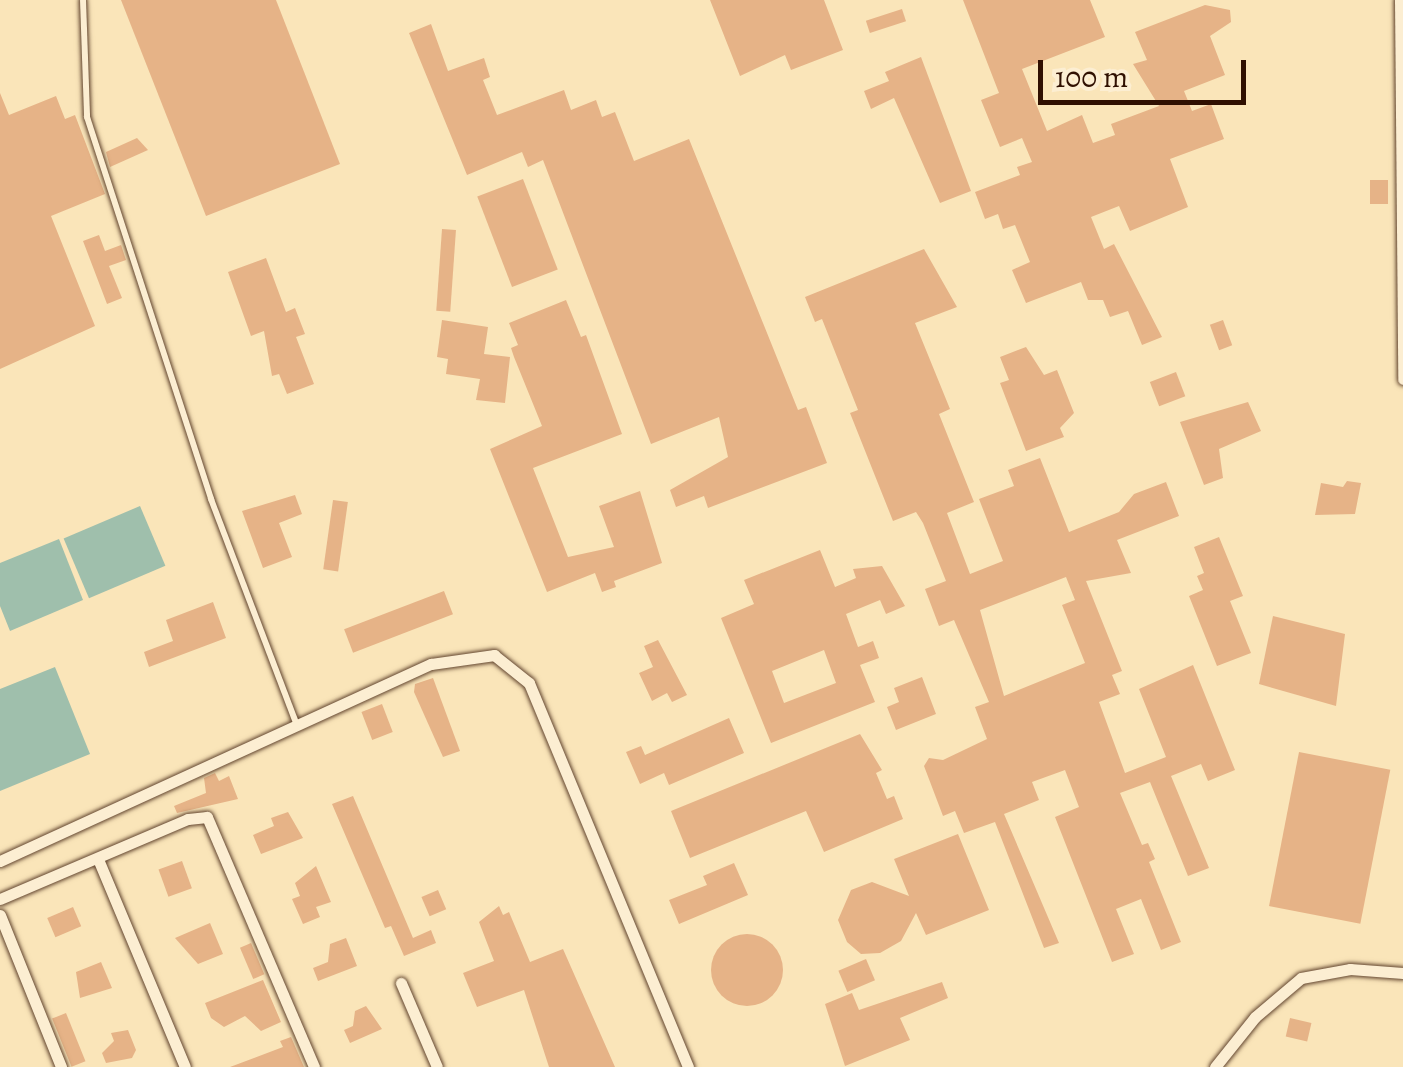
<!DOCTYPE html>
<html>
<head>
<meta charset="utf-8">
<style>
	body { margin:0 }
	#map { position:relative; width:1403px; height:1067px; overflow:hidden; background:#fae5b9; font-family:Alegreya,serif }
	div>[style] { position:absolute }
	.water>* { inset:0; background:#9fbfac; transform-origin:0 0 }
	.building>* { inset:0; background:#e6b387; transform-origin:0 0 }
	.round { border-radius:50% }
	.roads { filter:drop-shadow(0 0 2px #62452f) drop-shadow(0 0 2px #62452f) }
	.service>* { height:6px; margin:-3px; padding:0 3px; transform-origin:3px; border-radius:3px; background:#fceed2 }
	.minor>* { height:11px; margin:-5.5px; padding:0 5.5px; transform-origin:5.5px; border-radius:5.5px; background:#fceed2 }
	span { translate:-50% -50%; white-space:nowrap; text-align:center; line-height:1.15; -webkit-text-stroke:8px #fceed2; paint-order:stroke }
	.scale { position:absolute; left:1038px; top:60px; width:208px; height:45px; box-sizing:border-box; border:5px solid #301001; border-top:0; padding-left:12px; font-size:30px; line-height:35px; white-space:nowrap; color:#301001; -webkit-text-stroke:8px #fceed2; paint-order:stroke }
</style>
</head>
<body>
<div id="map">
	<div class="water">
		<i style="left:140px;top:506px;width:65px;height:83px;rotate:67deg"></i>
		<i style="clip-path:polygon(59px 539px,83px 600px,10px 631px,0 606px,0 563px)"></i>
		<i style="clip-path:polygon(55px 667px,90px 754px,0 791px,0 689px)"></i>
	</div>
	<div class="building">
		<i style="clip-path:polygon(121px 0,276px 0,340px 164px,206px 216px)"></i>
		<i style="clip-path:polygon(710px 0,824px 0,843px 50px,791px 70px,785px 55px,740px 76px)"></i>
		<i style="clip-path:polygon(963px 0,1090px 0,1105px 37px,1022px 69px,1047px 131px,1082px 115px,1093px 143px,1115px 135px,1111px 124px,1159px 106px,1133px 64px,1147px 60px,1135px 32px,1205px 5px,1230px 10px,1231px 22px,1210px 36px,1225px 75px,1184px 91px,1192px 111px,1211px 104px,1224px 139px,1170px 159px,1188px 207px,1130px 231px,1119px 206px,1091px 217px,1104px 249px,1114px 244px,1162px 337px,1142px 345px,1128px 311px,1110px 317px,1103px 300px,1088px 300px,1081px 282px,1026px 303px,1012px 270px,1030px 262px,1015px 225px,1003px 229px,998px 214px,985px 219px,975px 192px,1020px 175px,1017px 167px,1032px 162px,1022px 138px,1000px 147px,981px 100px,999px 93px)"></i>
		<i style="left:902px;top:9px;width:13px;height:38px;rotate:72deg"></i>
		<i style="clip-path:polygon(431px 24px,448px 71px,484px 58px,490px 77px,483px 80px,497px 115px,564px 90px,571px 110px,596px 100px,602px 117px,615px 112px,634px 161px,689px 139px,798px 410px,806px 407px,827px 463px,708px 508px,704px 496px,676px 507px,670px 490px,728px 457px,719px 417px,651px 444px,543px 160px,528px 167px,522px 152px,467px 175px,409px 33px)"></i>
		<i style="clip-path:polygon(921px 57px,971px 191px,940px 203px,894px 98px,871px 109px,864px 91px,889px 81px,885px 72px)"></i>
		<i style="clip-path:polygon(0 93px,9px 115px,56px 96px,65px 119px,75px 115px,105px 194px,51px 216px,95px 326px,0 369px)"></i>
		<i style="clip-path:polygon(137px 138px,148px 150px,110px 167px,106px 152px)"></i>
		<i style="left:523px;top:179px;width:97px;height:49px;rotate:69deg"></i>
		<i style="left:1370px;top:180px;width:18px;height:24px"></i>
		<i style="left:442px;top:229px;width:14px;height:82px;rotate:4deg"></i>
		<i style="clip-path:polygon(99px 235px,105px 251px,121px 245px,126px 260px,109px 266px,122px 298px,107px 304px,83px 241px)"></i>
		<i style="clip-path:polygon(evenodd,924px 249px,957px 307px,915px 323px,950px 409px,939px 414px,974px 502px,947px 513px,970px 574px,1003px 561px,979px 499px,1014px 486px,1008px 470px,1040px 458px,1069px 532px,1119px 512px,1134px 494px,1166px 482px,1179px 516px,1117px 540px,1131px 573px,1086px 581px,1122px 671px,1112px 675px,1120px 694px,1099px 702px,1125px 773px,1166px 757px,1139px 689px,1193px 665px,1235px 770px,1208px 781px,1201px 764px,1171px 776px,1209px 868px,1188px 876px,1150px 782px,1120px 793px,1142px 845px,1148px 843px,1155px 859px,1149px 862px,1181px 942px,1161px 950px,1141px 899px,1116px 909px,1134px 954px,1112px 962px,1055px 817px,1079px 807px,1065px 770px,1032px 782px,1039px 800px,1004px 814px,1059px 943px,1044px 948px,995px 822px,964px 833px,955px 811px,943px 816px,924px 766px,929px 758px,943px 760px,987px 739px,975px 707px,989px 702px,954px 620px,939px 626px,925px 589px,946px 581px,923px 523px,916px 512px,893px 521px,850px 413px,858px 410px,822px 319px,815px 322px,805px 297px,924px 249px,1066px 577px,1075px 600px,1062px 605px,1085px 663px,1004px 696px,980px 610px,1066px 577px)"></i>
		<i style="clip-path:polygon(266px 258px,286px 312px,295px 308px,305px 334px,296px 337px,314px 384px,287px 394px,279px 374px,272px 376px,264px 331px,251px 336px,228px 272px)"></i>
		<i style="clip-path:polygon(566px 300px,581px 337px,586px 335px,622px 434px,533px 468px,568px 557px,614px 547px,599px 506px,640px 491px,662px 563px,614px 581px,616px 587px,602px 592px,595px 573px,547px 592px,490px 449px,542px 426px,514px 357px,511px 348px,518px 345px,509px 323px)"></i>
		<i style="clip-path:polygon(442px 320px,488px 327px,484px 354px,510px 357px,505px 403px,476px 400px,480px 379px,446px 374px,448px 359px,437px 357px)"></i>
		<i style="left:1223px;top:320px;width:27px;height:14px;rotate:70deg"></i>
		<i style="clip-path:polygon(1026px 347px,1044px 375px,1057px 370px,1074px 413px,1060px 428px,1064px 437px,1026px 451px,1000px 383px,1009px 380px,1000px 357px)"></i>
		<i style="left:1176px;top:372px;width:26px;height:28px;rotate:69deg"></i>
		<i style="clip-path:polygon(1248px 402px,1261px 431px,1219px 449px,1223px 478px,1204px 485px,1180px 422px)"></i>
		<i style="clip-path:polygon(1347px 481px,1361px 483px,1355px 514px,1315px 515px,1321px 483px,1343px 487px)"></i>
		<i style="clip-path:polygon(295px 495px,302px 514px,279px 523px,292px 557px,263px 568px,242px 511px)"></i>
		<i style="left:333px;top:500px;width:15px;height:70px;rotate:8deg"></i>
		<i style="clip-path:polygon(1219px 537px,1243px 596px,1230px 601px,1251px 653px,1217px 666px,1189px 596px,1203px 590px,1197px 576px,1204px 573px,1194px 547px)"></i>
		<i style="clip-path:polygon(evenodd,820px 550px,835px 587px,856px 578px,853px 569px,882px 566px,905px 606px,886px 614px,880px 600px,846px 614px,858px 647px,873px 641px,879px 658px,860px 665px,875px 702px,771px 743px,721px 618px,754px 604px,744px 580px,820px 550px,824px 650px,836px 683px,784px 703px,772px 671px,824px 650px)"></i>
		<i style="left:444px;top:591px;width:25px;height:107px;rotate:69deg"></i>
		<i style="clip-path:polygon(213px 602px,226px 638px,149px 667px,144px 652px,173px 641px,166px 620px)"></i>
		<i style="clip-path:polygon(1273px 616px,1345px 634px,1336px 706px,1259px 684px)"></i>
		<i style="clip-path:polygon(658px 640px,687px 695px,672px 702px,667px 693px,652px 701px,639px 673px,653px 667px,644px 646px)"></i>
		<i style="clip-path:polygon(922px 677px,936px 714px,896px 730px,887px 707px,899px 702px,894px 688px)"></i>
		<i style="clip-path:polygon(433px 678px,460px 751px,443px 757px,414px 692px,415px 684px)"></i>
		<i style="left:382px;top:704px;width:30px;height:22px;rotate:69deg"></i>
		<i style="clip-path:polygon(729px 718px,744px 753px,669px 785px,664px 773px,640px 784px,626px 752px,641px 746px,645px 755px)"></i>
		<i style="clip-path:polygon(860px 734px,882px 770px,876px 773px,887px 799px,894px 796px,903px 819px,824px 852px,806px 811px,690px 858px,671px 811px)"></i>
		<i style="left:1299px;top:752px;width:93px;height:157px;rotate:11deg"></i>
		<i style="clip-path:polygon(215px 773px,219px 781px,229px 776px,238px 799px,177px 813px,174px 806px,206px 793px,204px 778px)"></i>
		<i style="clip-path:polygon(353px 796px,413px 938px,431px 930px,436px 943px,404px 956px,391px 926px,385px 928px,332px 804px)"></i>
		<i style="clip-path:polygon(288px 812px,303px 838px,261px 854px,253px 835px,274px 826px,271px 818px)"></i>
		<i style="clip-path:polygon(958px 834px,989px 910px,926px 935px,916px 913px,901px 941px,880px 953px,861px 954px,847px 942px,838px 920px,851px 890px,872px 882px,909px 896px,894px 859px)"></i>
		<i style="left:182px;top:861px;width:29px;height:25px;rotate:70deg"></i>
		<i style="clip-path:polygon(734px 863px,748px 895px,679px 924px,669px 900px,707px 885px,703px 876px)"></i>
		<i style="clip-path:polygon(316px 866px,331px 902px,316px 907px,320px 917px,303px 924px,292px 899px,300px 896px,295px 883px)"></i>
		<i style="left:438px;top:890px;width:21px;height:18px;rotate:67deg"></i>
		<i style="clip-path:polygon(499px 906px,503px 915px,509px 912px,530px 962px,563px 949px,615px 1067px,549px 1067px,524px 990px,477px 1007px,463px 973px,494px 961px,479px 922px)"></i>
		<i style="left:73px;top:907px;width:21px;height:28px;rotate:67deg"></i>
		<i style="clip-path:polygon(210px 923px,223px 954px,198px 964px,175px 938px)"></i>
		<i class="round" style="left:711px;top:934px;width:72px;height:72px"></i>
		<i style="clip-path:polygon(346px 938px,357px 966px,318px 981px,313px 968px,328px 962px,330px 944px)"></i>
		<i style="left:251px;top:943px;width:34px;height:12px;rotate:67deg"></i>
		<i style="left:866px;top:959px;width:23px;height:30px;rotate:67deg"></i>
		<i style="clip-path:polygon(101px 962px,112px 988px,80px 998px,76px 972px)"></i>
		<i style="clip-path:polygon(263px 980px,281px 1022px,261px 1031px,245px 1016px,224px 1027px,211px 1018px,205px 1003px)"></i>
		<i style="clip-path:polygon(942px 982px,948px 998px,900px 1018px,910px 1040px,845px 1066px,825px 1004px,852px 993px,859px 1010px)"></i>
		<i style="clip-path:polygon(366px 1006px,382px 1029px,350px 1043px,344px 1030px,353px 1026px,355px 1011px)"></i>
		<i style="left:66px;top:1013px;width:52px;height:15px;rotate:68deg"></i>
		<i style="left:1290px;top:1018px;width:22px;height:19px;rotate:13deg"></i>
		<i style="clip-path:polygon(128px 1030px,136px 1050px,132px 1058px,106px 1063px,102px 1053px,114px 1041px,111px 1033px)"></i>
		<i style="clip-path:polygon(291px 1037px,304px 1067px,230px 1067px,283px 1047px,280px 1041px)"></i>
	</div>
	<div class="roads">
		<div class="service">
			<i style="left:83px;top:0;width:117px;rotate:88deg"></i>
			<i style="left:87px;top:117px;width:402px;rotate:72deg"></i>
			<i style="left:211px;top:499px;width:240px;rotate:69.2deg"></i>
		</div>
		<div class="minor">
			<i style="left:1400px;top:0;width:379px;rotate:89.5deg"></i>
			<i style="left:98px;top:859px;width:225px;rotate:67.3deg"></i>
			<i style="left:0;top:861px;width:474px;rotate:-24.6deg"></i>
			<i style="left:431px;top:664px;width:64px;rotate:-8.1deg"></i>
			<i style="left:494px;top:655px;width:45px;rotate:38.7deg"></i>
			<i style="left:529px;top:683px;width:416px;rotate:67.5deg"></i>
			<i style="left:0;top:899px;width:204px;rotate:-23.1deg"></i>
			<i style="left:188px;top:819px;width:19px;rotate:-6deg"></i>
			<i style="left:207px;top:817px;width:272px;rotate:66.8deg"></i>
			<i style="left:0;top:915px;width:164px;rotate:68.1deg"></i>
			<i style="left:401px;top:983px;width:91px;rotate:66.8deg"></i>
			<i style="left:1215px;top:1067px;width:64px;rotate:-51.3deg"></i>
			<i style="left:1255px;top:1017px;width:60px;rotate:-40.3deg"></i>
			<i style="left:1301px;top:978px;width:50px;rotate:-10.4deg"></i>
			<i style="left:1350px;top:969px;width:53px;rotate:4.3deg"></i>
		</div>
	</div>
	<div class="scale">100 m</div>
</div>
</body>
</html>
